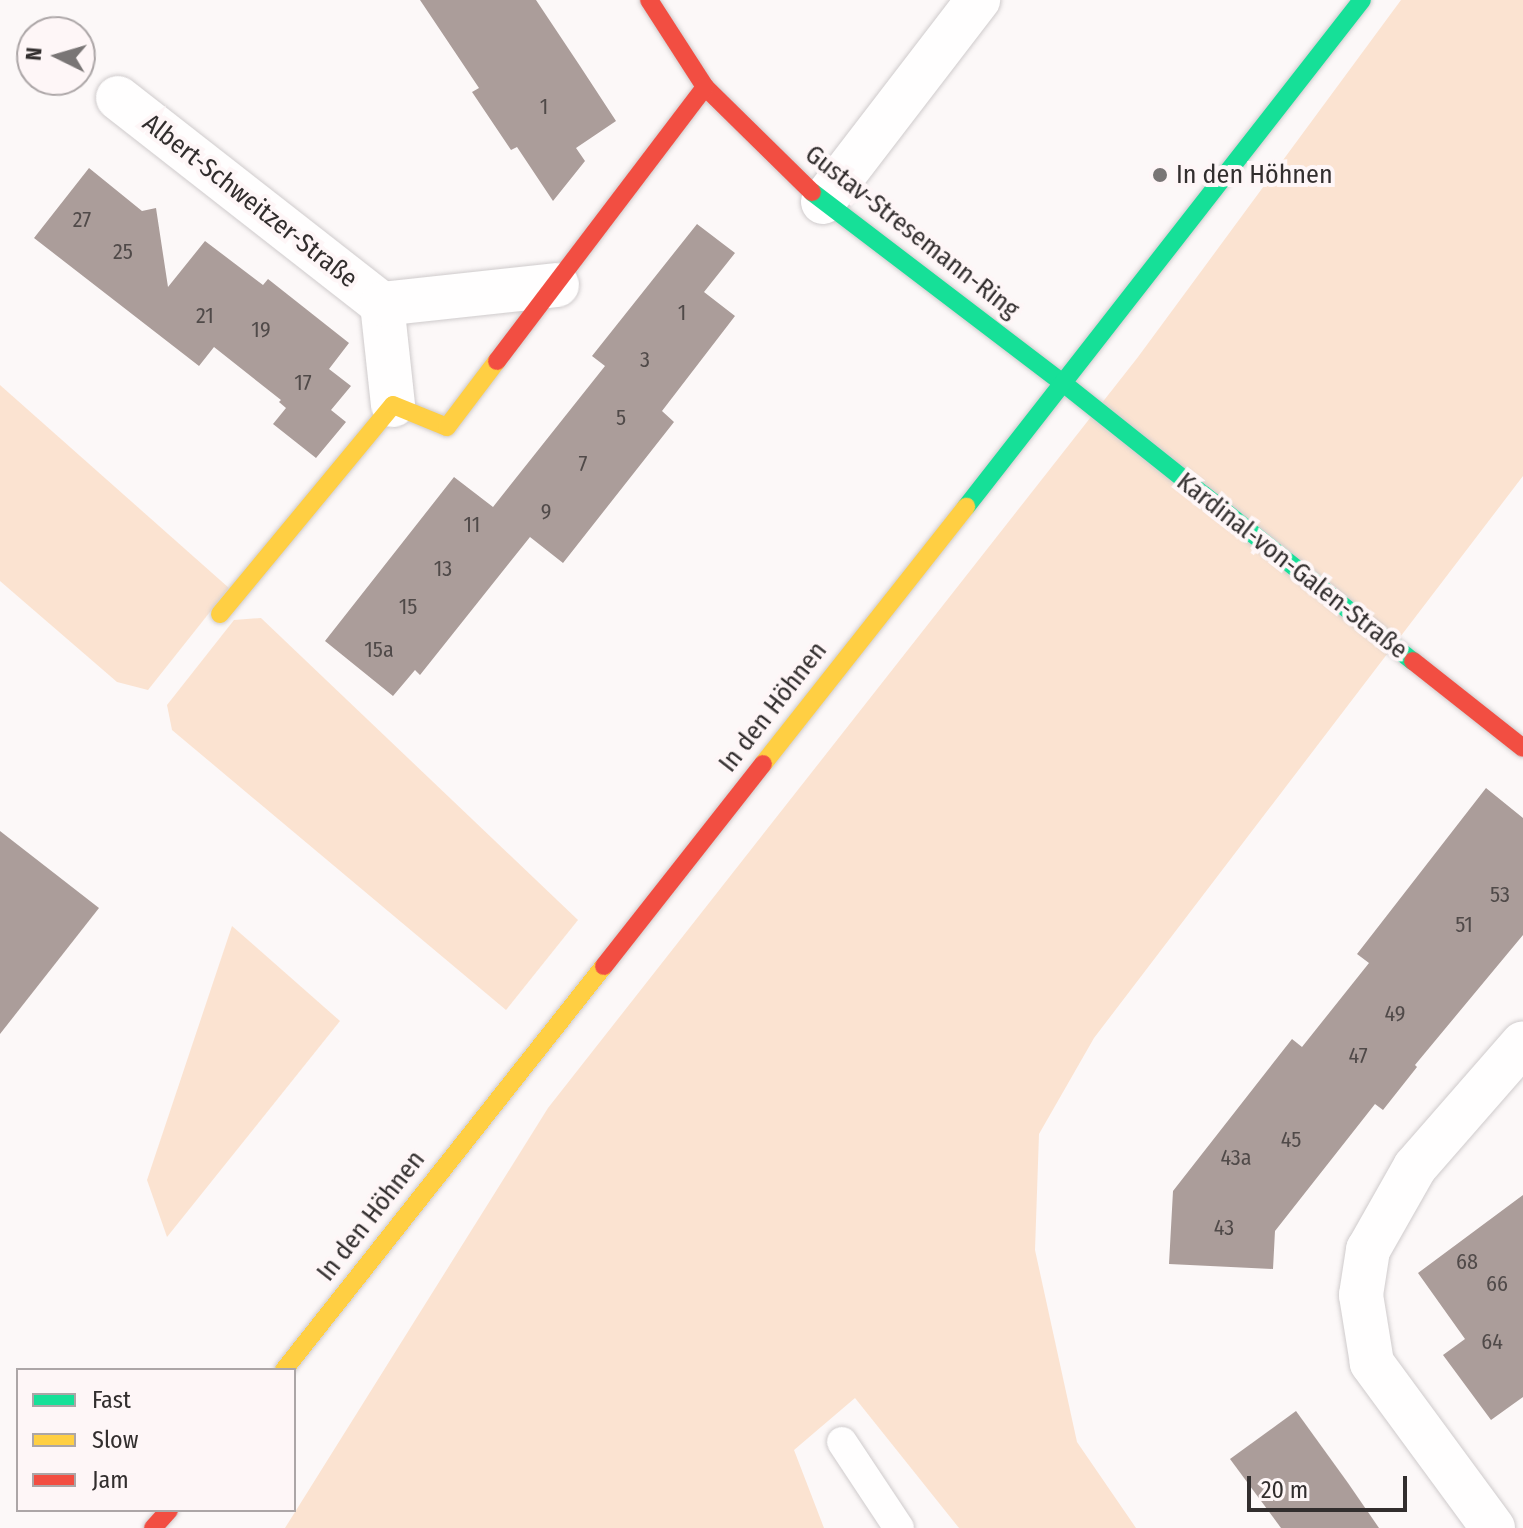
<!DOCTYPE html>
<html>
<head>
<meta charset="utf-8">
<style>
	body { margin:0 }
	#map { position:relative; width:1523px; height:1528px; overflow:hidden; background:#fcf8f8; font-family:"Fira Sans Condensed",sans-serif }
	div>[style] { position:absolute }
	.green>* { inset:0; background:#fbe3d1 }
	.building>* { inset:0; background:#ab9d9a }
	.roads { filter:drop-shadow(0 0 2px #cfcbcc) drop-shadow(0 0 2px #cfcbcc) }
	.lane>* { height:30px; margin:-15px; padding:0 15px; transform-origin:15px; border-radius:15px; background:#fffefe }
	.street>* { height:44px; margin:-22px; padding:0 22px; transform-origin:22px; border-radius:22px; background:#fffefe }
	.fast>* { height:18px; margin:-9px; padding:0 9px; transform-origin:9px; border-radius:9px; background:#16e098 }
	.slow>* { height:18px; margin:-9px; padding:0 9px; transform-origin:9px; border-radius:9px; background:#ffcf43 }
	.jam>* { height:18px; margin:-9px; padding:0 9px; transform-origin:9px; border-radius:9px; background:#f24e42 }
	.dots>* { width:22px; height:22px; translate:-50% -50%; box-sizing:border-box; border:4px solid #fef6f7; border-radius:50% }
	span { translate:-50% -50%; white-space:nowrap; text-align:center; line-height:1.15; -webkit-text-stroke:8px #fef6f7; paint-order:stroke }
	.number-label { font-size:22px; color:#504a49 }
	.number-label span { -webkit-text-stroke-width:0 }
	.poi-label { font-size:26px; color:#322e2e }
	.left { translate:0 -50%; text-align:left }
	.street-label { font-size:26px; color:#322e2e }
	.legend { position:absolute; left:16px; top:1368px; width:280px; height:144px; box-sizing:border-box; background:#fef6f7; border:2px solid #aca6a7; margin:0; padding:10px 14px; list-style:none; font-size:24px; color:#322e2e }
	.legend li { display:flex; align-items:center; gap:16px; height:40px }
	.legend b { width:40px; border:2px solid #aca6a7 }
	.north { position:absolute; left:16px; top:16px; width:80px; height:80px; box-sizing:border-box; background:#fef6f7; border:2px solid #aca6a7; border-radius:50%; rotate:275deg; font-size:22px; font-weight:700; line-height:32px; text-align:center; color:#322e2e }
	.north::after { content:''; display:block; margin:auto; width:28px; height:36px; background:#797575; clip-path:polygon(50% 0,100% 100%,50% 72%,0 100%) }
	.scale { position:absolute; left:1247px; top:1476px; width:160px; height:36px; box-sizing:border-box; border:4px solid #322e2e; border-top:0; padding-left:10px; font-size:24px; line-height:28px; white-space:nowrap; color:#322e2e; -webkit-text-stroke:6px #fef6f7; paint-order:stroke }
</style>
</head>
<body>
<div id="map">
	<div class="green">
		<i style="clip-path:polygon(1401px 0,1523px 0,1523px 476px,1094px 1038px,1039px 1134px,1035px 1250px,1077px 1442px,1136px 1528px,959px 1528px,855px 1398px,794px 1450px,824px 1528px,285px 1528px,548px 1108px,1138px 357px)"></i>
		<i style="clip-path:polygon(0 385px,229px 588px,148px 690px,117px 682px,0 581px)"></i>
		<i style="clip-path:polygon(261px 618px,578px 920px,506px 1010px,172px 730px,167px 705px,234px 620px)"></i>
		<i style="clip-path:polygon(232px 926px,340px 1021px,167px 1237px,147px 1180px)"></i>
	</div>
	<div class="building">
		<i style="clip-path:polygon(420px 0,536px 0,580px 66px,616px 121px,576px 148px,585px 161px,553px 201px,517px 147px,511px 150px,472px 92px,479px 88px)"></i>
		<i style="clip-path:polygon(89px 168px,142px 211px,156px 208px,168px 287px,205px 241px,263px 285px,268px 279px,349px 343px,329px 369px,351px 386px,331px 410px,346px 422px,316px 458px,273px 424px,286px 408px,279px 402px,281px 400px,214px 347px,199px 366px,34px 238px)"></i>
		<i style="clip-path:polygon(697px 224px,735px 253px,704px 292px,735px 316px,662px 411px,674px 422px,563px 563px,530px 537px,420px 675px,415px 670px,393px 696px,325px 641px,454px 477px,493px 507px,605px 366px,592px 356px)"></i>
		<i style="clip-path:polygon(1486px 788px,1523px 818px,1523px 935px,1415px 1065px,1417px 1067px,1383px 1110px,1375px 1104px,1275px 1231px,1273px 1269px,1169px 1264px,1173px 1191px,1292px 1039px,1302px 1047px,1369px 963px,1357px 954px)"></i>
		<i style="clip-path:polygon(0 831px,99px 908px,0 1034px)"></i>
		<i style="clip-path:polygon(1523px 1195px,1523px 1397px,1491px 1420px,1443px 1355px,1465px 1339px,1418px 1273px)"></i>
		<i style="clip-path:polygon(1296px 1411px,1348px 1483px,1379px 1528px,1281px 1528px,1230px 1459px)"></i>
	</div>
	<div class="roads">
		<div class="lane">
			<i style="left:842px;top:1442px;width:103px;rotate:56.5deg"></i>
		</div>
		<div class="street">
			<i style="left:118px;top:98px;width:335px;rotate:38deg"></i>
			<i style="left:823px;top:202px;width:255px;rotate:-52.5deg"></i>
			<i style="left:393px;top:405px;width:102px;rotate:-96.2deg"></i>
			<i style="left:382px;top:304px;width:176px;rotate:-6.2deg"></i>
			<i style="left:1493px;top:1528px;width:205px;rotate:-126.3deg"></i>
			<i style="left:1372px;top:1363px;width:69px;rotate:-99.2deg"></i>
			<i style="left:1361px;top:1295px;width:46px;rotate:-81.2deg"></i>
			<i style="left:1368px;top:1250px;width:95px;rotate:-60.5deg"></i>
			<i style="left:1415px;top:1167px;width:164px;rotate:-48.9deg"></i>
		</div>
		<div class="fast">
			<i style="left:812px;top:192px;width:315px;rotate:37.3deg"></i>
			<i style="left:1063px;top:383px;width:447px;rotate:38.5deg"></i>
			<i style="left:966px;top:507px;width:643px;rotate:-52.01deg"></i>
		</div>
		<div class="slow">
			<i style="left:220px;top:614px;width:271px;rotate:-50.4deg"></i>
			<i style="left:393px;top:405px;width:58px;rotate:22.2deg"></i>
			<i style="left:447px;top:427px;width:83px;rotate:-52.9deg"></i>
			<i style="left:763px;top:764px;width:328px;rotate:-51.7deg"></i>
			<i style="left:284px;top:1370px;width:515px;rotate:-51.62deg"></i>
		</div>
		<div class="jam">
			<i style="left:649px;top:0;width:103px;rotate:57.2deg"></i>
			<i style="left:705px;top:87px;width:150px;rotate:44.5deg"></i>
			<i style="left:497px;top:361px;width:344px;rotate:-52.8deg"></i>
			<i style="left:1413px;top:661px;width:140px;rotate:38.3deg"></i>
			<i style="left:604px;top:966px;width:257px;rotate:-51.8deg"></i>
			<i style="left:153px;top:1528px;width:24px;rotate:-48deg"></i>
		</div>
	</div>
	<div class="dots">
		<i style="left:1160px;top:175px;background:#797575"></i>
	</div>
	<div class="number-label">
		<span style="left:544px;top:107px">1</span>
		<span style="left:82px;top:220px">27</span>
		<span style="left:123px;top:252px">25</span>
		<span style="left:682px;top:313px">1</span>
		<span style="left:205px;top:316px">21</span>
		<span style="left:261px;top:330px">19</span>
		<span style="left:645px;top:360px">3</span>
		<span style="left:303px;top:383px">17</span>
		<span style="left:621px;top:418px">5</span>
		<span style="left:583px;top:464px">7</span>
		<span style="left:546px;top:512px">9</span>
		<span style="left:472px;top:525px">11</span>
		<span style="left:443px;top:569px">13</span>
		<span style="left:408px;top:607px">15</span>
		<span style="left:379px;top:650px">15a</span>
		<span style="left:1500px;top:895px">53</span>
		<span style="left:1464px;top:925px">51</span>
		<span style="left:1395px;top:1014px">49</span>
		<span style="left:1358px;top:1056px">47</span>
		<span style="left:1291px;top:1140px">45</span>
		<span style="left:1236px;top:1158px">43a</span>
		<span style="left:1224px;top:1228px">43</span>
		<span style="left:1467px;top:1262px">68</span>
		<span style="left:1497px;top:1284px">66</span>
		<span style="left:1492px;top:1342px">64</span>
	</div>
	<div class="poi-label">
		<span class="left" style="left:1176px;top:175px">In den Höhnen</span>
	</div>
	<div class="street-label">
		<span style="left:250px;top:201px;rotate:38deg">Albert-Schweitzer-Straße</span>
		<span style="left:912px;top:232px;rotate:38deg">Gustav-Stresemann-Ring</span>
		<span style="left:1292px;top:566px;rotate:38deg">Kardinal-von-Galen-Straße</span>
		<span style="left:773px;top:707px;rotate:-52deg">In den Höhnen</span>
		<span style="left:371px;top:1216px;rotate:-52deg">In den Höhnen</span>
	</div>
	<ul class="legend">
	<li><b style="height:10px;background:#16e098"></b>Fast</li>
	<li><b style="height:10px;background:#ffcf43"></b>Slow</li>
	<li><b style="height:10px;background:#f24e42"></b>Jam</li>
	</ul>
	<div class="north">N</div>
	<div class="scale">20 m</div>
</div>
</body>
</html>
